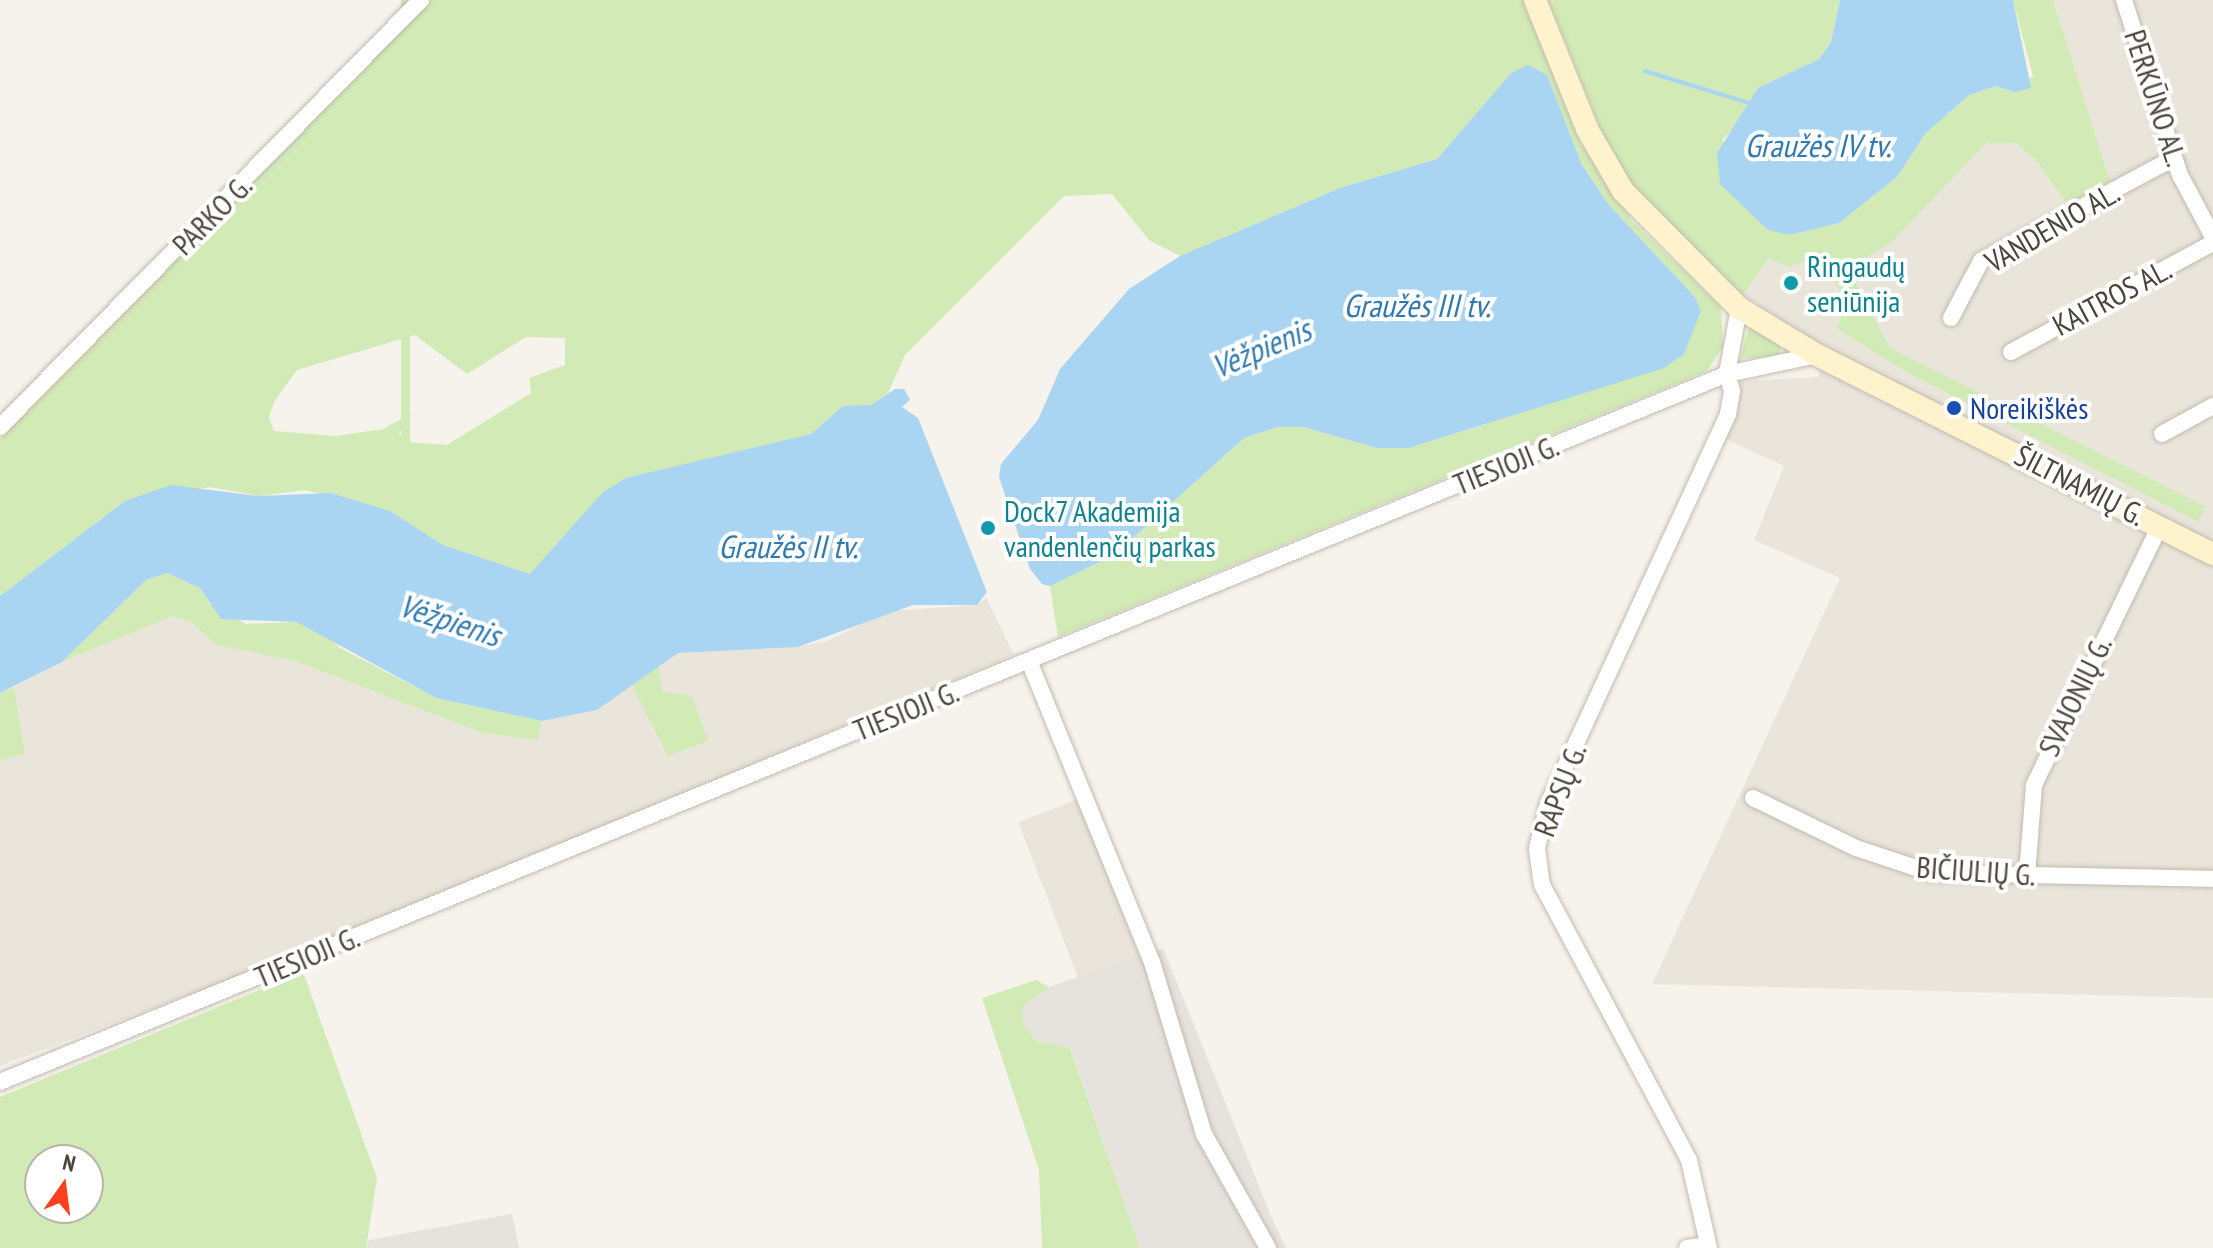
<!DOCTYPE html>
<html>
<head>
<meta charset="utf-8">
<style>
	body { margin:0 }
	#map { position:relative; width:2213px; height:1248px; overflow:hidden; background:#f6f3ec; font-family:"PT Sans Narrow",sans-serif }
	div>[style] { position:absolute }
	.residential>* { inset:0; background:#eae5da; transform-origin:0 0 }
	.industrial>* { inset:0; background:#e6e2dd }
	.green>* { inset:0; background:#d2eab5; transform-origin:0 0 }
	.water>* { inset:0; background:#a9d4f2 }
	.stream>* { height:4px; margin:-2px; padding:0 2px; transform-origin:2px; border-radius:2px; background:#a9d4f2 }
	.roads { filter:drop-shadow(0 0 2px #c2bbae) drop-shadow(0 0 2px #c2bbae) }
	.minor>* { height:16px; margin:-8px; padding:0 8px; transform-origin:8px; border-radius:8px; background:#fff }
	.secondary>* { height:22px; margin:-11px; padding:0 11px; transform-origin:11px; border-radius:11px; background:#fff3cd }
	.dots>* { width:22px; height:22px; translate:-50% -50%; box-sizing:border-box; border:4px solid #fff; border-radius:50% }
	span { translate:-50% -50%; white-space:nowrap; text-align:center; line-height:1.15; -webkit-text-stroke:8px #fff; paint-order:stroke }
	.street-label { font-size:30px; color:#4b4439 }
	.culture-label { font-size:30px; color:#0d838f }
	.left { translate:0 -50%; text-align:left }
	.transit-label { font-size:30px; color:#164399 }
	.water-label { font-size:32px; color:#2e7ab2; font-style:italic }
	.north { position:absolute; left:24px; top:1144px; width:80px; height:80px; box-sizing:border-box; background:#fff; border:2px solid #b7b4b0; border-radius:50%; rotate:14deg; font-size:22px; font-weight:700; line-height:32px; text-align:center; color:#4b4439 }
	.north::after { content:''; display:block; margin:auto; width:28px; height:36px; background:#fc3f1d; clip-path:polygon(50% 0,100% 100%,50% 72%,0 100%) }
</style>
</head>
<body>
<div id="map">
	<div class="residential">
		<i style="clip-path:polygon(2053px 0,2213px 0,2213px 998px,1652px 984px,1840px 578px,1754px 540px,1784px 466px,1723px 438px,1742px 381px,1818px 377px,1827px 350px,1743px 295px,1770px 259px,1789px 267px,1820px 255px,1846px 302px,1837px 329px,1908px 373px,2198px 522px,2206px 508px,1890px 348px,1847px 267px,1892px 242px,1985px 143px,2014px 143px,2036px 160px,2067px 204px,2110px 181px)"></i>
		<i style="clip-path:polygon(986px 598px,1014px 655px,278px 961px,0 1066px,0 761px,25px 752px,14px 687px,62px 662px,171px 616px,192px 623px,216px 645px,295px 661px,482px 733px,536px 740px,542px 721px,597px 710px,631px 684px,668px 755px,657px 664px,678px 653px,798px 647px,827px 641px,889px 611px,977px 605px)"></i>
		<i style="left:1079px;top:799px;width:171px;height:65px;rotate:69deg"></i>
	</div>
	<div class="industrial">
		<i style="clip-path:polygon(1163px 948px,1271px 1216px,1286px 1248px,1140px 1248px,1071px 1049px,1036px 1041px,1024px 1025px,1022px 1007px,1049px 987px)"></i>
		<i style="clip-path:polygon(512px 1214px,519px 1248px,366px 1248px,369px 1240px)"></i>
	</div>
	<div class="green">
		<i style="left:401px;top:0;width:9px;height:573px"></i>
		<i style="clip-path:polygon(evenodd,431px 0,1525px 0,1580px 142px,1632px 221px,1721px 307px,1723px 347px,1707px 371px,1058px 637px,1050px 586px,1114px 555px,1244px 438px,1277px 427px,1303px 427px,1377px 448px,1409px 448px,1477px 427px,1572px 394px,1694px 296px,1609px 205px,1582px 165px,1547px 75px,1511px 73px,1437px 159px,1340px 188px,1180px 256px,1149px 240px,1112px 194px,1064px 196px,905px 355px,888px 393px,871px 405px,836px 412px,811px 434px,786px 442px,626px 478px,530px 574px,443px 545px,390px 511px,305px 490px,259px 496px,210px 487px,125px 501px,0 596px,0 439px,431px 0,415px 335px,467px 374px,526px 337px,565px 338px,565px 365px,529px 378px,531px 393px,447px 445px,405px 442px,399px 433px,412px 413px,383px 429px,336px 436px,274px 431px,269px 417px,274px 402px,297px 370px,415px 335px)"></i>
		<i style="clip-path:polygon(1548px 0,1840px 0,1831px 42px,1819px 59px,1758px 88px,1745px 118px,1722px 140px,1790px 235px,1839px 223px,1897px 177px,1925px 134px,1969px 95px,1996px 86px,2015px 92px,2033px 76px,2013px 0,2053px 0,2110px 181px,2067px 204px,2036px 160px,2015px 143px,1986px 143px,1892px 242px,1848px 268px,1890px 348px,2206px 507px,2198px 522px,1908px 373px,1837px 329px,1846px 302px,1820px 256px,1789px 267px,1769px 259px,1743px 295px,1675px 234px,1630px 182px,1607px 145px)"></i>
		<i style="clip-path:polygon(1749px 327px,1781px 346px,1779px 356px,1740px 359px)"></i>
		<i style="clip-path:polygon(167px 573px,200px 588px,210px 604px,246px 624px,297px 622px,321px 630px,340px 648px,436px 698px,542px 721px,537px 740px,482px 733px,295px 661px,216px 645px,192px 623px,172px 616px,62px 662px,146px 580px)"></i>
		<i style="clip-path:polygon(657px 664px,663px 692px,692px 696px,708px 741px,668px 756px,631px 684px)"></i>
		<i style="clip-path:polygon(14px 687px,25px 753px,0 761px,0 693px)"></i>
		<i style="clip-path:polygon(evenodd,303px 972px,377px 1178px,366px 1248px,0 1248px,0 1097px,303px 972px,88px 1160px,88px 1208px,40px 1208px,40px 1160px,88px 1160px)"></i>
		<i style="clip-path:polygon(1036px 980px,1049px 987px,1022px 1007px,1024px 1025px,1036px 1041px,1070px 1048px,1140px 1248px,1042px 1248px,1039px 1170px,982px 998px)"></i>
	</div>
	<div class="water">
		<i style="clip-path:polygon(1840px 0,2013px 0,2031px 88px,2015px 92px,1996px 86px,1969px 95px,1925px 134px,1897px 177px,1839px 223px,1790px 235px,1768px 230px,1720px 184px,1717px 153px,1758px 88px,1819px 59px,1831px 42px)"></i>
		<i style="clip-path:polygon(1528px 65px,1547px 75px,1582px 165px,1609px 205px,1694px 296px,1701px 311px,1684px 354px,1664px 368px,1409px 448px,1377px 448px,1303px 427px,1277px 427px,1244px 438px,1114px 555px,1050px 586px,1042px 584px,1030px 569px,999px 477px,1001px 464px,1038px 420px,1060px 369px,1129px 289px,1180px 256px,1340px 188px,1437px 159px,1511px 73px)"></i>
		<i style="clip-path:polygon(895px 389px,904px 389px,910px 400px,902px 407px,918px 418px,987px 592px,977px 605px,913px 605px,798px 647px,678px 653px,597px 710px,542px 721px,436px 698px,297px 622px,221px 619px,200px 588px,167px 573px,146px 580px,62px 662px,0 693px,0 596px,125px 501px,171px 485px,259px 496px,331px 493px,390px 511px,443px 545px,530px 574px,602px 493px,626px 478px,811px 434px,843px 406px,871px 405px)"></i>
	</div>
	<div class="stream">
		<i style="left:1645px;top:71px;width:112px;rotate:17.1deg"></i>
	</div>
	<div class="roads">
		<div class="minor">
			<i style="left:2124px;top:0;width:184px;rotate:72.3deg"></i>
			<i style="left:2180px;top:175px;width:70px;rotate:62deg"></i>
			<i style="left:1951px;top:318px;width:64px;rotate:-62.2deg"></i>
			<i style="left:1981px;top:261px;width:219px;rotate:-28.1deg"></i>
			<i style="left:2011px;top:352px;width:230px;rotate:-28.4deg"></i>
			<i style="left:0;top:427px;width:600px;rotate:-45.41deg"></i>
			<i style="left:2162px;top:434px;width:58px;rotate:-28.8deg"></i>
			<i style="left:1029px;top:661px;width:325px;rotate:67.8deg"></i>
			<i style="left:1152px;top:962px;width:180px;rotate:73.2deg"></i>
			<i style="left:1204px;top:1134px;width:131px;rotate:60.7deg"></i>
			<i style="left:1753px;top:798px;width:114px;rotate:25.9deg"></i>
			<i style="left:1856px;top:848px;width:79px;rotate:18.4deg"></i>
			<i style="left:1931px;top:873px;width:282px;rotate:1.2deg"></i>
			<i style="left:2027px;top:876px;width:91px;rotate:-85.6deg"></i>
			<i style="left:2034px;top:785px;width:288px;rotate:-64.1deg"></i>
			<i style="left:0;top:1082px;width:1866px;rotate:-22.29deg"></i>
			<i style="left:1727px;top:374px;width:92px;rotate:-11.9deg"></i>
			<i style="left:1687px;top:1248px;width:21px;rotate:-8deg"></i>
			<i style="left:1709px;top:1248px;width:90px;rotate:-102.8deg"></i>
			<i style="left:1689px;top:1160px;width:312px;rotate:-118.1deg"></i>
			<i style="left:1542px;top:885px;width:37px;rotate:-98deg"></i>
			<i style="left:1537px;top:848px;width:45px;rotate:-76deg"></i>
			<i style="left:1548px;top:804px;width:430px;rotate:-65.2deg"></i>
			<i style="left:1728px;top:414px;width:23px;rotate:-80deg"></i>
			<i style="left:1732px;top:391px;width:18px;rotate:-106deg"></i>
			<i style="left:1727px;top:374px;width:67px;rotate:-79.7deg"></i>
		</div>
		<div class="secondary">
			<i style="left:1535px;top:0;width:139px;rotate:68deg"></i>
			<i style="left:1587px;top:129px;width:72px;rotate:59.9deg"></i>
			<i style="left:1623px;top:191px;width:165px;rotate:45.2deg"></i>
			<i style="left:1739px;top:308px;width:91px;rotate:31.1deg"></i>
			<i style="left:1817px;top:355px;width:443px;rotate:26.7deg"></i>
		</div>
	</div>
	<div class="dots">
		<i style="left:1791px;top:283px;background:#0f9aa8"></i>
		<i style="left:1954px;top:408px;background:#1a4fb4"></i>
		<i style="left:988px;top:528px;background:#0f9aa8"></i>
	</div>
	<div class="street-label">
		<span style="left:2156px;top:98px;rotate:72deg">PERKŪNO AL.</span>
		<span style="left:212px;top:215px;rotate:-45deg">PARKO G.</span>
		<span style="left:2052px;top:227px;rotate:-30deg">VANDENIO AL.</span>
		<span style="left:2112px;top:297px;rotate:-28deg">KAITROS AL.</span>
		<span style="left:1506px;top:465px;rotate:-22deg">TIESIOJI G.</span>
		<span style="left:2080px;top:485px;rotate:27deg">ŠILTNAMIŲ G.</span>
		<span style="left:2075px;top:696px;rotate:-64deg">SVAJONIŲ G.</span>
		<span style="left:906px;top:711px;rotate:-22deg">TIESIOJI G.</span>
		<span style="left:1560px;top:790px;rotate:-69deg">RAPSŲ G.</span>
		<span style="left:1976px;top:871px;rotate:4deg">BIČIULIŲ G.</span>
		<span style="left:307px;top:957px;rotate:-23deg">TIESIOJI G.</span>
	</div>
	<div class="culture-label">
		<span class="left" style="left:1807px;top:283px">Ringaudų<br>seniūnija</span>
		<span class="left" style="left:1004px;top:528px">Dock7 Akademija<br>vandenlenčių parkas</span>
	</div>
	<div class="transit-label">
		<span class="left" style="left:1970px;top:408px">Noreikiškės</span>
	</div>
	<div class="water-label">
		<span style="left:1818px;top:145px">Graužės IV tv.</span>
		<span style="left:1417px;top:305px">Graužės III tv.</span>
		<span style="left:1261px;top:348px;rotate:-23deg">Vėžpienis</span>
		<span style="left:788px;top:546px">Graužės II tv.</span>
		<span style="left:450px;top:620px;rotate:18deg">Vėžpienis</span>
	</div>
	<div class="north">N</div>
</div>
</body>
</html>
